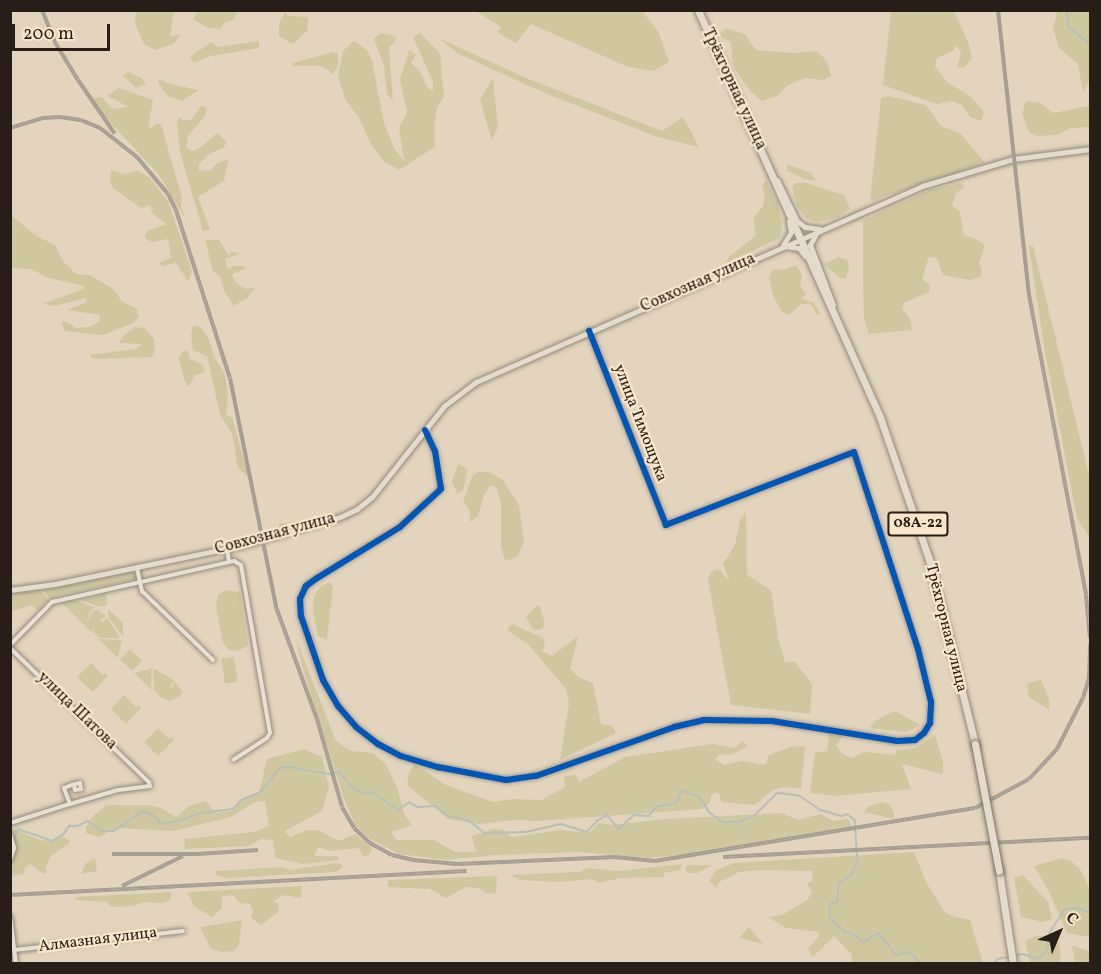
<!DOCTYPE html>
<html>
<head>
<meta charset="utf-8">
<style>
	body { margin:0 }
	#map { position:relative; width:1101px; height:974px; overflow:hidden; background:#e3d4bd; font-family:Vollkorn,serif }
	div>[style] { position:absolute }
	.green>* { inset:0; background:#cfc89f; transform-origin:0 0 }
	.stream>* { height:1.5px; margin:-0.75px; padding:0 0.75px; transform-origin:0.75px; border-radius:0.75px; background:#b6bfb9 }
	.roads { filter:drop-shadow(0 0 2px #93897c) drop-shadow(0 0 2px #93897c) }
	.minor>* { height:4px; margin:-2px; padding:0 2px; transform-origin:2px; border-radius:2px; background:#e7e0d5 }
	.major>* { height:5px; margin:-2.5px; padding:0 2.5px; transform-origin:2.5px; border-radius:2.5px; background:#e3dbcd }
	.highway>* { height:7px; margin:-3.5px; padding:0 3.5px; transform-origin:3.5px; border-radius:3.5px; background:#e3dbcd }
	.rail>* { height:4px; margin-top:-2px; transform-origin:0; background:repeating-linear-gradient(90deg,#f7e6ca 0 4.5px,#a59e94 0 9px); box-sizing:border-box; border-block:2px solid #a59e94 }
	.bridges { filter:drop-shadow(0 0 2px #797065) drop-shadow(0 0 2px #797065) }
	.highway-bridge>* { height:7px; margin:-3.5px; padding:0 3.5px; transform-origin:3.5px; border-radius:3.5px; background:#e3dbcd }
	.cycleway>* { height:6px; margin:-3px; padding:0 3px; transform-origin:3px; border-radius:3px; background:#0057b8 }
	span { translate:-50% -50%; white-space:nowrap; text-align:center; line-height:1.15; -webkit-text-stroke:4.5px #f7e6ca; paint-order:stroke }
	.shield-label span { padding:2px 4px; background:#f7e6ca; border:2px solid; border-radius:4px; -webkit-text-stroke-width:0 }
	.shield-label { font-size:15px; color:#291d17; font-weight:700 }
	.street-label { font-size:16px; color:#291d17 }
	.frame { position:absolute; inset:0; border:12px solid #291d17; pointer-events:none }
	.north { position:absolute; left:1029px; top:902px; width:60px; height:60px; -webkit-text-stroke:4px #f7e6ca; paint-order:stroke; rotate:44deg; font-size:16px; font-weight:700; line-height:24px; text-align:center; color:#291d17 }
	.north::after { content:''; display:block; margin:auto; width:21px; height:27px; background:#291d17; clip-path:polygon(50% 0,100% 100%,50% 72%,0 100%) }
	.scale { position:absolute; left:12px; top:24px; width:98px; height:27px; box-sizing:border-box; border:3px solid #291d17; border-top:0; padding-left:8px; font-size:18px; line-height:21px; white-space:nowrap; color:#291d17; -webkit-text-stroke:4px #f7e6ca; paint-order:stroke }
</style>
</head>
<body>
<div id="map">
	<div class="green">
		<i style="clip-path:polygon(474px 10px,642px 11px,658px 31px,669px 62px,653px 71px,628px 67px,531px 24px,516px 43px,498px 33px,501px 27px)"></i>
		<i style="clip-path:polygon(136px 11px,174px 11px,170px 36px,181px 35px,173px 44px,155px 50px,144px 44px,135px 23px)"></i>
		<i style="clip-path:polygon(198px 11px,235px 11px,237px 14px,233px 20px,224px 23px,221px 29px,208px 28px,193px 19px)"></i>
		<i style="clip-path:polygon(891px 11px,954px 11px,968px 42px,972px 59px,964px 68px,957px 67px,961px 53px,957px 45px,954px 50px,937px 58px,935px 66px,947px 82px,971px 97px,984px 112px,981px 121px,970px 117px,962px 105px,952px 101px,937px 104px,883px 85px)"></i>
		<i style="clip-path:polygon(1054px 11px,1090px 11px,1090px 80px,1083px 92px,1078px 64px,1059px 48px,1053px 27px,1057px 16px)"></i>
		<i style="clip-path:polygon(285px 12px,288px 16px,308px 17px,307px 31px,293px 44px,279px 36px,279px 23px)"></i>
		<i style="clip-path:polygon(726px 28px,745px 34px,756px 50px,792px 53px,817px 51px,827px 61px,831px 76px,823px 80px,805px 78px,788px 85px,777px 96px,762px 101px,751px 92px,733px 67px,731px 42px,722px 38px,720px 33px)"></i>
		<i style="clip-path:polygon(380px 33px,396px 36px,395px 42px,389px 47px,393px 101px,387px 94px,384px 66px,374px 39px)"></i>
		<i style="clip-path:polygon(420px 33px,440px 53px,444px 97px,437px 108px,434px 125px,435px 147px,399px 170px,384px 161px,372px 146px,359px 118px,345px 99px,338px 76px,343px 51px,354px 41px,367px 50px,372px 61px,384px 123px,394px 148px,404px 161px,399px 128px,407px 113px,400px 79px,409px 50px,416px 55px,411px 63px,419px 70px,428px 88px,433px 91px,433px 82px,413px 37px)"></i>
		<i style="clip-path:polygon(439px 38px,526px 78px,662px 131px,683px 117px,699px 147px,655px 136px,547px 94px,457px 53px)"></i>
		<i style="clip-path:polygon(259px 41px,259px 48px,210px 56px,194px 63px,190px 57px,211px 42px,219px 47px)"></i>
		<i style="clip-path:polygon(333px 52px,338px 53px,338px 65px,333px 74px,322px 66px,293px 66px,293px 63px)"></i>
		<i style="clip-path:polygon(128px 72px,142px 78px,146px 84px,136px 88px,123px 76px)"></i>
		<i style="clip-path:polygon(493px 78px,498px 127px,492px 140px,480px 100px)"></i>
		<i style="clip-path:polygon(159px 79px,170px 84px,199px 90px,182px 101px,168px 96px,158px 83px)"></i>
		<i style="clip-path:polygon(119px 88px,153px 100px,148px 130px,156px 124px,161px 124px,182px 198px,181px 206px,185px 218px,159px 175px,97px 108px,94px 98px,102px 97px,112px 109px,129px 107px,107px 96px)"></i>
		<i style="clip-path:polygon(889px 96px,926px 105px,941px 126px,960px 133px,985px 163px,870px 201px,881px 98px)"></i>
		<i style="clip-path:polygon(1026px 101px,1039px 102px,1053px 113px,1090px 106px,1090px 127px,1071px 128px,1056px 135px,1036px 136px,1029px 132px,1022px 114px)"></i>
		<i style="clip-path:polygon(201px 106px,206px 107px,206px 115px,188px 136px,186px 147px,192px 151px,201px 147px,217px 133px,227px 142px,223px 148px,209px 154px,199px 164px,199px 171px,210px 170px,219px 162px,228px 160px,224px 181px,198px 197px,210px 230px,203px 231px,180px 152px,177px 125px,178px 117px,184px 121px,192px 119px)"></i>
		<i style="clip-path:polygon(787px 164px,811px 173px,816px 181px,805px 179px,787px 171px)"></i>
		<i style="clip-path:polygon(111px 170px,125px 174px,137px 171px,149px 177px,168px 201px,192px 271px,188px 281px,176px 263px,163px 266px,158px 263px,171px 258px,168px 239px,152px 242px,145px 238px,147px 231px,166px 224px,152px 213px,150px 205px,141px 208px,113px 188px,110px 183px)"></i>
		<i style="clip-path:polygon(766px 180px,777px 202px,782px 223px,780px 238px,726px 263px,729px 257px,756px 235px,753px 218px,763px 206px,765px 195px,762px 186px)"></i>
		<i style="clip-path:polygon(796px 183px,806px 183px,844px 195px,850px 209px,836px 218px,818px 222px,807px 219px,797px 206px,792px 186px)"></i>
		<i style="clip-path:polygon(961px 183px,965px 187px,956px 193px,952px 205px,960px 212px,964px 236px,973px 237px,985px 245px,979px 263px,982px 270px,980px 277px,970px 280px,943px 275px,937px 258px,929px 257px,922px 279px,930px 285px,929px 292px,904px 303px,902px 309px,910px 319px,912px 330px,869px 334px,864px 318px,863px 285px,863px 220px,929px 190px)"></i>
		<i style="clip-path:polygon(11px 215px,35px 235px,55px 245px,63px 261px,76px 274px,89px 275px,112px 288px,122px 301px,137px 309px,139px 317px,133px 323px,103px 335px,65px 331px,61px 322px,65px 321px,76px 328px,88px 327px,99px 322px,100px 315px,67px 310px,85px 303px,87px 298px,54px 306px,43px 304px,83px 289px,84px 286px,49px 278px,31px 269px,11px 268px)"></i>
		<i style="clip-path:polygon(205px 240px,219px 240px,229px 256px,232px 251px,240px 254px,225px 259px,228px 269px,234px 266px,246px 266px,243px 270px,232px 274px,236px 283px,246px 289px,256px 287px,248px 297px,234px 306px,223px 289px,220px 276px,213px 271px)"></i>
		<i style="clip-path:polygon(1029px 246px,1033px 246px,1090px 479px,1090px 539px,1077px 518px,1044px 347px)"></i>
		<i style="clip-path:polygon(839px 257px,847px 260px,849px 269px,846px 278px,841px 279px,824px 264px)"></i>
		<i style="clip-path:polygon(796px 265px,802px 275px,800px 286px,806px 294px,801px 298px,814px 303px,820px 313px,817px 315px,810px 303px,800px 305px,789px 315px,783px 313px,774px 298px,769px 278px,773px 269px,783px 270px)"></i>
		<i style="clip-path:polygon(193px 325px,200px 327px,208px 337px,214px 357px,225px 374px,228px 393px,226px 415px,232px 417px,249px 478px,238px 468px,232px 433px,220px 415px,207px 356px,193px 350px,191px 335px)"></i>
		<i style="clip-path:polygon(135px 327px,144px 328px,154px 339px,155px 351px,152px 357px,94px 359px,89px 355px,136px 349px,142px 344px,119px 343px,123px 336px)"></i>
		<i style="clip-path:polygon(184px 350px,188px 352px,190px 359px,202px 364px,205px 370px,203px 373px,195px 375px,189px 387px,184px 380px,179px 358px)"></i>
		<i style="clip-path:polygon(458px 464px,468px 469px,463px 490px,457px 494px,452px 481px)"></i>
		<i style="clip-path:polygon(478px 472px,489px 472px,502px 479px,519px 505px,524px 542px,517px 557px,505px 561px,501px 546px,501px 502px,496px 487px,491px 485px,484px 495px,478px 516px,470px 522px,470px 511px,463px 501px,473px 475px)"></i>
		<i style="clip-path:polygon(746px 512px,747px 575px,771px 590px,779px 642px,785px 662px,795px 662px,812px 684px,810px 714px,731px 705px,708px 580px,711px 572px,718px 569px,729px 580px,723px 564px,735px 545px,740px 520px)"></i>
		<i style="clip-path:polygon(331px 515px,302px 527px,279px 533px,279px 524px)"></i>
		<i style="clip-path:polygon(132px 571px,136px 574px,136px 579px,55px 596px,50px 600px,43px 590px)"></i>
		<i style="clip-path:polygon(329px 582px,333px 587px,327px 640px,318px 636px,313px 610px,314px 596px,320px 587px)"></i>
		<i style="clip-path:polygon(41px 590px,48px 600px,37px 610px,32px 605px,11px 611px,11px 593px)"></i>
		<i style="clip-path:polygon(226px 590px,240px 592px,248px 646px,237px 651px,229px 650px,223px 643px,216px 606px,218px 595px)"></i>
		<i style="clip-path:polygon(106px 594px,107px 606px,97px 606px,81px 600px)"></i>
		<i style="clip-path:polygon(76px 601px,94px 607px,89px 613px,87px 623px,91px 613px,97px 609px,106px 616px,100px 619px,103px 622px,107px 618px,109px 620px,120px 638px,100px 638px,93px 632px,95px 628px,91px 632px,62px 603px)"></i>
		<i style="clip-path:polygon(536px 606px,540px 606px,545px 624px,542px 629px,537px 630px,533px 629px,526px 617px)"></i>
		<i style="clip-path:polygon(108px 609px,123px 623px,123px 637px,108px 616px)"></i>
		<i style="clip-path:polygon(512px 624px,543px 638px,545px 647px,542px 651px,552px 656px,578px 636px,570px 669px,579px 677px,593px 683px,601px 724px,613px 726px,616px 733px,560px 760px,569px 704px,566px 689px,528px 644px,507px 630px)"></i>
		<i style="clip-path:polygon(98px 639px,122px 640px,118px 658px)"></i>
		<i style="clip-path:polygon(296px 639px,336px 741px,351px 751px,373px 753px,386px 764px,398px 790px,404px 814px,412px 825px,391px 832px,397px 840px,434px 840px,455px 852px,476px 852px,472px 836px,494px 829px,503px 830px,512px 837px,561px 830px,590px 833px,598px 823px,611px 825px,664px 819px,783px 813px,797px 820px,821px 814px,833px 821px,848px 819px,852px 827px,686px 855px,648px 858px,579px 852px,495px 855px,445px 860px,399px 854px,370px 839px,355px 825px,344px 799px,302px 666px)"></i>
		<i style="left:130px;top:649px;width:17px;height:14px;rotate:45deg"></i>
		<i style="left:234px;top:657px;width:25px;height:13px;rotate:81deg"></i>
		<i style="clip-path:polygon(91px 663px,103px 675px,105px 673px,108px 676px,93px 692px,77px 677px)"></i>
		<i style="clip-path:polygon(152px 668px,151px 685px,153px 691px,134px 673px)"></i>
		<i style="clip-path:polygon(153px 668px,172px 679px,174px 681px,170px 686px,172px 688px,175px 682px,179px 687px,183px 691px,179px 697px,169px 701px,160px 697px,163px 694px,159px 696px,154px 689px)"></i>
		<i style="clip-path:polygon(1041px 679px,1049px 700px,1049px 710px,1029px 697px,1027px 684px)"></i>
		<i style="clip-path:polygon(124px 695px,136px 707px,139px 705px,141px 708px,126px 724px,111px 709px)"></i>
		<i style="clip-path:polygon(895px 711px,920px 725px,907px 732px,870px 728px,875px 721px)"></i>
		<i style="clip-path:polygon(158px 728px,169px 739px,171px 737px,174px 740px,158px 756px,144px 742px)"></i>
		<i style="clip-path:polygon(840px 733px,842px 737px,836px 745px,842px 754px,852px 758px,864px 752px,895px 755px,896px 750px,915px 748px,935px 735px,943px 762px,943px 774px,902px 764px,911px 789px,835px 796px,810px 793px,815px 753px,827px 751px,829px 734px)"></i>
		<i style="clip-path:polygon(742px 741px,748px 746px,731px 755px,720px 754px,715px 759px,724px 765px,742px 761px,765px 765px,769px 755px,793px 746px,805px 747px,801px 789px,785px 787px,773px 790px,754px 805px,722px 802px,718px 792px,712px 794px,710px 802px,702px 809px,538px 821px,515px 820px,480px 824px,448px 819px,407px 785px,409px 773px,414px 764px,446px 785px,493px 802px,512px 799px,542px 800px,565px 787px,564px 777px,576px 775px,579px 782px,625px 757px,712px 744px,735px 748px)"></i>
		<i style="clip-path:polygon(304px 749px,322px 757px,329px 787px,322px 811px,285px 831px,290px 837px,307px 830px,318px 830px,339px 841px,355px 834px,373px 848px,369px 855px,363px 856px,359px 848px,330px 851px,318px 847px,314px 856px,338px 856px,339px 860px,303px 864px,275px 858px,273px 840px,261px 839px,249px 846px,185px 849px,184px 839px,253px 832px,269px 826px,265px 801px,255px 802px,231px 817px,173px 831px,117px 828px,99px 837px,86px 833px,86px 827px,94px 815px,107px 805px,148px 805px,161px 808px,176px 817px,189px 806px,206px 801px,216px 813px,235px 810px,239px 800px,259px 793px,267px 759px)"></i>
		<i style="clip-path:polygon(882px 802px,889px 804px,894px 812px,894px 819px,864px 812px,868px 807px)"></i>
		<i style="clip-path:polygon(14px 829px,40px 840px,50px 841px,61px 836px,69px 840px,69px 843px,51px 856px,45px 869px,47px 871px,43px 874px,30px 864px,25px 868px,24px 874px,14px 876px,11px 872px,10px 831px)"></i>
		<i style="clip-path:polygon(914px 852px,926px 882px,944px 911px,952px 916px,970px 920px,983px 963px,851px 963px,852px 955px,834px 936px,813px 957px,808px 949px,819px 936px,818px 932px,786px 928px,768px 917px,782px 915px,807px 900px,812px 893px,807px 883px,813px 881px,812px 871px,760px 870px,739px 872px,719px 882px,717px 888px,709px 881px,716px 870px,734px 863px)"></i>
		<i style="clip-path:polygon(95px 858px,97px 871px,81px 874px,85px 864px)"></i>
		<i style="clip-path:polygon(1062px 858px,1071px 861px,1080px 869px,1090px 890px,1090px 937px,1067px 933px,1049px 891px,1034px 866px)"></i>
		<i style="clip-path:polygon(337px 863px,343px 865px,341px 869px,335px 872px,226px 878px,216px 875px,216px 871px,283px 867px,290px 870px)"></i>
		<i style="clip-path:polygon(682px 864px,680px 870px,664px 873px,664px 877px,620px 878px,599px 883px,593px 879px,557px 882px,520px 880px,511px 875px,579px 872px,588px 868px,617px 871px)"></i>
		<i style="clip-path:polygon(687px 865px,712px 865px,698px 873px,687px 873px,685px 868px)"></i>
		<i style="clip-path:polygon(1023px 875px,1048px 902px,1052px 919px,1043px 922px,1021px 917px,1014px 878px)"></i>
		<i style="clip-path:polygon(497px 876px,496px 893px,488px 894px,479px 888px,466px 887px,446px 898px,430px 889px,388px 887px,388px 880px)"></i>
		<i style="clip-path:polygon(302px 886px,301px 898px,284px 895px,273px 901px,278px 904px,279px 911px,261px 925px,251px 917px,253px 912px,250px 904px,240px 903px,233px 895px,222px 897px,222px 908px,212px 917px,195px 907px,187px 892px)"></i>
		<i style="clip-path:polygon(171px 892px,171px 900px,163px 903px,144px 902px,133px 906px,112px 907px,106px 902px,76px 900px,76px 897px)"></i>
		<i style="clip-path:polygon(242px 920px,239px 944px,235px 951px,221px 952px,211px 949px,200px 927px)"></i>
		<i style="clip-path:polygon(749px 927px,763px 944px,739px 938px)"></i>
		<i style="clip-path:polygon(1038px 935px,1059px 942px,1061px 963px,1030px 963px,1025px 941px)"></i>
		<i style="clip-path:polygon(1072px 946px,1090px 951px,1090px 963px,1075px 963px)"></i>
	</div>
	<div class="stream">
		<i style="left:1067px;top:10px;width:17px;rotate:83deg"></i>
		<i style="left:1069px;top:27px;width:27px;rotate:39deg"></i>
		<i style="left:14px;top:840px;width:12px;rotate:-70deg"></i>
		<i style="left:18px;top:829px;width:36px;rotate:19deg"></i>
		<i style="left:52px;top:841px;width:13px;rotate:-29deg"></i>
		<i style="left:63px;top:835px;width:11px;rotate:-56deg"></i>
		<i style="left:69px;top:826px;width:9px"></i>
		<i style="left:78px;top:826px;width:11px;rotate:-27deg"></i>
		<i style="left:88px;top:821px;width:18px;rotate:34deg"></i>
		<i style="left:103px;top:831px;width:11px"></i>
		<i style="left:114px;top:831px;width:35px;rotate:-35deg"></i>
		<i style="left:143px;top:811px;width:11px;rotate:22deg"></i>
		<i style="left:153px;top:815px;width:11px;rotate:45deg"></i>
		<i style="left:161px;top:823px;width:18px;rotate:-6deg"></i>
		<i style="left:179px;top:821px;width:23px;rotate:-20deg"></i>
		<i style="left:201px;top:813px;width:32px;rotate:-7deg"></i>
		<i style="left:233px;top:809px;width:13px;rotate:-45deg"></i>
		<i style="left:242px;top:800px;width:22px;rotate:-24deg"></i>
		<i style="left:262px;top:791px;width:29px;rotate:-52deg"></i>
		<i style="left:280px;top:768px;width:9px;rotate:-6deg"></i>
		<i style="left:289px;top:767px;width:41px;rotate:9.9deg"></i>
		<i style="left:329px;top:774px;width:10px;rotate:-11deg"></i>
		<i style="left:339px;top:772px;width:25px;rotate:47deg"></i>
		<i style="left:356px;top:790px;width:9px;rotate:18deg"></i>
		<i style="left:365px;top:793px;width:8px;rotate:-7deg"></i>
		<i style="left:373px;top:792px;width:31px;rotate:36deg"></i>
		<i style="left:398px;top:810px;width:14px;rotate:-34deg"></i>
		<i style="left:410px;top:802px;width:9px;rotate:36deg"></i>
		<i style="left:417px;top:807px;width:19px;rotate:-3deg"></i>
		<i style="left:436px;top:806px;width:16px;rotate:40deg"></i>
		<i style="left:448px;top:816px;width:23px;rotate:13deg"></i>
		<i style="left:470px;top:821px;width:19px;rotate:39deg"></i>
		<i style="left:485px;top:833px;width:41px;rotate:-1.4deg"></i>
		<i style="left:526px;top:832px;width:36px;rotate:-13deg"></i>
		<i style="left:561px;top:824px;width:27px;rotate:17deg"></i>
		<i style="left:587px;top:832px;width:15px;rotate:-48deg"></i>
		<i style="left:597px;top:821px;width:12px;rotate:-31deg"></i>
		<i style="left:607px;top:815px;width:18px;rotate:49deg"></i>
		<i style="left:619px;top:829px;width:21px;rotate:-43deg"></i>
		<i style="left:634px;top:815px;width:15px;rotate:4deg"></i>
		<i style="left:649px;top:816px;width:11px;rotate:-52deg"></i>
		<i style="left:656px;top:807px;width:20px;rotate:-11deg"></i>
		<i style="left:676px;top:803px;width:13px;rotate:-63deg"></i>
		<i style="left:682px;top:791px;width:18px;rotate:16deg"></i>
		<i style="left:699px;top:796px;width:20px;rotate:57deg"></i>
		<i style="left:710px;top:813px;width:16px;rotate:35deg"></i>
		<i style="left:723px;top:822px;width:15px"></i>
		<i style="left:738px;top:822px;width:17px;rotate:-21deg"></i>
		<i style="left:754px;top:816px;width:33px;rotate:-45deg"></i>
		<i style="left:777px;top:793px;width:11px;rotate:5deg"></i>
		<i style="left:788px;top:794px;width:12px;rotate:9deg"></i>
		<i style="left:800px;top:796px;width:25px;rotate:34deg"></i>
		<i style="left:821px;top:810px;width:22px;rotate:16deg"></i>
		<i style="left:842px;top:816px;width:5px;rotate:-22deg"></i>
		<i style="left:847px;top:814px;width:10px;rotate:37deg"></i>
		<i style="left:855px;top:820px;width:43px;rotate:86deg"></i>
		<i style="left:858px;top:863px;width:13px;rotate:117deg"></i>
		<i style="left:852px;top:875px;width:16px;rotate:145deg"></i>
		<i style="left:839px;top:884px;width:18px;rotate:93deg"></i>
		<i style="left:838px;top:902px;width:7px;rotate:164deg"></i>
		<i style="left:831px;top:904px;width:14px;rotate:94deg"></i>
		<i style="left:830px;top:918px;width:19px;rotate:43deg"></i>
		<i style="left:844px;top:931px;width:9px;rotate:18deg"></i>
		<i style="left:853px;top:934px;width:14px;rotate:36deg"></i>
		<i style="left:864px;top:942px;width:17px;rotate:-31deg"></i>
		<i style="left:879px;top:933px;width:28px;rotate:52deg"></i>
		<i style="left:896px;top:955px;width:14px;rotate:-12deg"></i>
		<i style="left:910px;top:952px;width:16px;rotate:47deg"></i>
		<i style="left:1016px;top:955px;width:7px;rotate:-8deg"></i>
		<i style="left:1023px;top:954px;width:16px;rotate:18deg"></i>
		<i style="left:1038px;top:959px;width:12px;rotate:-42deg"></i>
		<i style="left:1047px;top:951px;width:19px;rotate:-81deg"></i>
		<i style="left:1050px;top:932px;width:27px;rotate:-57deg"></i>
		<i style="left:1065px;top:909px;width:12px;rotate:-5deg"></i>
		<i style="left:1077px;top:908px;width:14px;rotate:17deg"></i>
		<i style="left:993px;top:964px;width:7px;rotate:-45deg"></i>
		<i style="left:998px;top:959px;width:10px;rotate:-11deg"></i>
	</div>
	<div class="roads">
		<div class="minor">
			<i style="left:425px;top:430px;width:23px;rotate:65deg"></i>
			<i style="left:435px;top:451px;width:38px;rotate:81deg"></i>
			<i style="left:441px;top:489px;width:56px;rotate:137.2deg"></i>
			<i style="left:400px;top:527px;width:97px;rotate:148.4deg"></i>
			<i style="left:317px;top:578px;width:14px;rotate:144deg"></i>
			<i style="left:306px;top:586px;width:14px;rotate:115deg"></i>
			<i style="left:300px;top:599px;width:17px;rotate:87deg"></i>
			<i style="left:301px;top:616px;width:68px;rotate:71deg"></i>
			<i style="left:323px;top:680px;width:30px;rotate:60deg"></i>
			<i style="left:338px;top:706px;width:28px;rotate:49deg"></i>
			<i style="left:356px;top:727px;width:28px;rotate:38deg"></i>
			<i style="left:378px;top:744px;width:26px;rotate:28deg"></i>
			<i style="left:401px;top:756px;width:39px;rotate:17deg"></i>
			<i style="left:438px;top:767px;width:69px;rotate:10.8deg"></i>
			<i style="left:506px;top:780px;width:30px;rotate:-8deg"></i>
			<i style="left:536px;top:776px;width:146px;rotate:-19.5deg"></i>
			<i style="left:674px;top:727px;width:31px;rotate:-13deg"></i>
			<i style="left:704px;top:720px;width:68px;rotate:0.8deg"></i>
			<i style="left:772px;top:721px;width:127px;rotate:9.1deg"></i>
			<i style="left:897px;top:741px;width:18px;rotate:-3deg"></i>
			<i style="left:915px;top:740px;width:11px;rotate:-38deg"></i>
			<i style="left:924px;top:733px;width:12px;rotate:-59deg"></i>
			<i style="left:930px;top:723px;width:21px;rotate:-87deg"></i>
			<i style="left:931px;top:702px;width:55px;rotate:-103.8deg"></i>
			<i style="left:918px;top:649px;width:207px;rotate:-108deg"></i>
			<i style="left:854px;top:452px;width:202px;rotate:158.8deg"></i>
			<i style="left:666px;top:525px;width:209px;rotate:-111.6deg"></i>
			<i style="left:227px;top:549px;width:13px;rotate:81deg"></i>
			<i style="left:137px;top:568px;width:24px;rotate:78deg"></i>
			<i style="left:142px;top:591px;width:99px;rotate:44.2deg"></i>
			<i style="left:10px;top:645px;width:60px;rotate:-45.7deg"></i>
			<i style="left:52px;top:602px;width:187px;rotate:-12.7deg"></i>
			<i style="left:234px;top:561px;width:8px;rotate:30deg"></i>
			<i style="left:241px;top:565px;width:170px;rotate:80.2deg"></i>
			<i style="left:270px;top:733px;width:6px;rotate:121deg"></i>
			<i style="left:267px;top:738px;width:40px;rotate:147.1deg"></i>
			<i style="left:10px;top:648px;width:193px;rotate:44deg"></i>
			<i style="left:149px;top:782px;width:4px;rotate:76deg"></i>
			<i style="left:150px;top:786px;width:32px;rotate:173deg"></i>
			<i style="left:118px;top:790px;width:50px;rotate:163.7deg"></i>
			<i style="left:10px;top:823px;width:63px;rotate:-17.6deg"></i>
			<i style="left:70px;top:804px;width:17px;rotate:-111deg"></i>
			<i style="left:64px;top:788px;width:9px;rotate:-21deg"></i>
			<i style="left:72px;top:785px;width:8px;rotate:-14deg"></i>
			<i style="left:80px;top:783px;width:6px;rotate:81deg"></i>
			<i style="left:81px;top:789px;width:6px;rotate:171deg"></i>
			<i style="left:75px;top:790px;width:5px;rotate:-101deg"></i>
			<i style="left:10px;top:834px;width:15px;rotate:74deg"></i>
			<i style="left:14px;top:848px;width:13px;rotate:108deg"></i>
			<i style="left:10px;top:916px;width:48px;rotate:82.9deg"></i>
			<i style="left:14px;top:950px;width:170px;rotate:-6.4deg"></i>
		</div>
		<div class="major">
			<i style="left:777px;top:180px;width:46px;rotate:64deg"></i>
			<i style="left:797px;top:221px;width:10px;rotate:37deg"></i>
			<i style="left:805px;top:227px;width:15px;rotate:8deg"></i>
			<i style="left:816px;top:234px;width:13px;rotate:119deg"></i>
			<i style="left:810px;top:245px;width:64px;rotate:69deg"></i>
			<i style="left:783px;top:245px;width:15px;rotate:-58deg"></i>
			<i style="left:791px;top:232px;width:11px;rotate:-100deg"></i>
			<i style="left:785px;top:246px;width:14px;rotate:8deg"></i>
			<i style="left:799px;top:248px;width:10px;rotate:53deg"></i>
			<i style="left:10px;top:590px;width:45px;rotate:-7.6deg"></i>
			<i style="left:55px;top:584px;width:188px;rotate:-11.7deg"></i>
			<i style="left:239px;top:546px;width:105px;rotate:-16deg"></i>
			<i style="left:340px;top:517px;width:19px;rotate:-25deg"></i>
			<i style="left:357px;top:509px;width:19px;rotate:-39deg"></i>
			<i style="left:372px;top:497px;width:116px;rotate:-51.6deg"></i>
			<i style="left:444px;top:406px;width:40px;rotate:-37deg"></i>
			<i style="left:476px;top:382px;width:487px;rotate:-23.7deg"></i>
			<i style="left:922px;top:186px;width:95px;rotate:-16.5deg"></i>
			<i style="left:1013px;top:159px;width:78px;rotate:-7.4deg"></i>
		</div>
		<div class="highway">
			<i style="left:698px;top:10px;width:446px;rotate:65.9deg"></i>
			<i style="left:880px;top:417px;width:150px;rotate:71deg"></i>
			<i style="left:929px;top:559px;width:191px;rotate:76deg"></i>
			<i style="left:999px;top:871px;width:94px;rotate:81.4deg"></i>
		</div>
	</div>
	<div class="rail">
		<i style="left:42px;top:10px;width:37px;rotate:68deg"></i>
		<i style="left:56px;top:44px;width:42px;rotate:58.6deg"></i>
		<i style="left:78px;top:80px;width:65px;rotate:55.6deg"></i>
		<i style="left:998px;top:10px;width:287px;rotate:83.8deg"></i>
		<i style="left:1029px;top:295px;width:305px;rotate:79.2deg"></i>
		<i style="left:1086px;top:595px;width:43px;rotate:84.7deg"></i>
		<i style="left:10px;top:128px;width:34px;rotate:-17deg"></i>
		<i style="left:42px;top:118px;width:18px;rotate:-3deg"></i>
		<i style="left:60px;top:117px;width:21px;rotate:8deg"></i>
		<i style="left:81px;top:120px;width:21px;rotate:23deg"></i>
		<i style="left:100px;top:128px;width:47px;rotate:38.1deg"></i>
		<i style="left:137px;top:157px;width:48px;rotate:50deg"></i>
		<i style="left:168px;top:194px;width:18px;rotate:63deg"></i>
		<i style="left:176px;top:210px;width:176px;rotate:72.2deg"></i>
		<i style="left:230px;top:378px;width:234px;rotate:78.6deg"></i>
		<i style="left:276px;top:607px;width:119px;rotate:69.9deg"></i>
		<i style="left:317px;top:719px;width:91px;rotate:74.1deg"></i>
		<i style="left:342px;top:807px;width:24px;rotate:60deg"></i>
		<i style="left:354px;top:828px;width:22px;rotate:43deg"></i>
		<i style="left:370px;top:843px;width:25px;rotate:29deg"></i>
		<i style="left:392px;top:855px;width:22px;rotate:13deg"></i>
		<i style="left:413px;top:860px;width:44px;rotate:5.2deg"></i>
		<i style="left:457px;top:864px;width:158px;rotate:-2.5deg"></i>
		<i style="left:615px;top:857px;width:40px;rotate:5.7deg"></i>
		<i style="left:655px;top:861px;width:324px;rotate:-9.4deg"></i>
		<i style="left:975px;top:808px;width:61px;rotate:-28.2deg"></i>
		<i style="left:1029px;top:779px;width:41px;rotate:-47deg"></i>
		<i style="left:1057px;top:749px;width:57px;rotate:-63deg"></i>
		<i style="left:1083px;top:698px;width:21px;rotate:-73deg"></i>
		<i style="left:1089px;top:678px;width:34px;rotate:-88deg"></i>
		<i style="left:112px;top:854px;width:86px"></i>
		<i style="left:198px;top:854px;width:60px;rotate:-3.8deg"></i>
		<i style="left:723px;top:857px;width:367px;rotate:-3deg"></i>
		<i style="left:122px;top:886px;width:68px;rotate:-26.2deg"></i>
		<i style="left:10px;top:895px;width:457px;rotate:-3deg"></i>
	</div>
	<div class="bridges">
		<div class="highway-bridge">
			<i style="left:975px;top:744px;width:129px;rotate:79.3deg"></i>
		</div>
	</div>
	<div class="cycleway">
		<i style="left:425px;top:430px;width:23px;rotate:65deg"></i>
		<i style="left:435px;top:451px;width:38px;rotate:81deg"></i>
		<i style="left:441px;top:489px;width:56px;rotate:137.2deg"></i>
		<i style="left:400px;top:527px;width:97px;rotate:148.4deg"></i>
		<i style="left:317px;top:578px;width:14px;rotate:144deg"></i>
		<i style="left:306px;top:586px;width:14px;rotate:115deg"></i>
		<i style="left:300px;top:599px;width:17px;rotate:87deg"></i>
		<i style="left:301px;top:616px;width:68px;rotate:71deg"></i>
		<i style="left:323px;top:680px;width:30px;rotate:60deg"></i>
		<i style="left:338px;top:706px;width:28px;rotate:49deg"></i>
		<i style="left:356px;top:727px;width:28px;rotate:38deg"></i>
		<i style="left:378px;top:744px;width:26px;rotate:28deg"></i>
		<i style="left:401px;top:756px;width:39px;rotate:17deg"></i>
		<i style="left:438px;top:767px;width:69px;rotate:10.8deg"></i>
		<i style="left:506px;top:780px;width:30px;rotate:-8deg"></i>
		<i style="left:536px;top:776px;width:146px;rotate:-19.5deg"></i>
		<i style="left:674px;top:727px;width:31px;rotate:-13deg"></i>
		<i style="left:704px;top:720px;width:68px;rotate:0.8deg"></i>
		<i style="left:772px;top:721px;width:127px;rotate:9.1deg"></i>
		<i style="left:897px;top:741px;width:18px;rotate:-3deg"></i>
		<i style="left:915px;top:740px;width:11px;rotate:-38deg"></i>
		<i style="left:924px;top:733px;width:12px;rotate:-59deg"></i>
		<i style="left:930px;top:723px;width:21px;rotate:-87deg"></i>
		<i style="left:931px;top:702px;width:55px;rotate:-103.8deg"></i>
		<i style="left:918px;top:649px;width:207px;rotate:-108deg"></i>
		<i style="left:854px;top:452px;width:202px;rotate:158.8deg"></i>
		<i style="left:666px;top:525px;width:209px;rotate:-111.6deg"></i>
	</div>
	<div class="shield-label">
		<span style="left:918px;top:524px">08А-22</span>
	</div>
	<div class="street-label">
		<span style="left:734px;top:89px;rotate:65deg">Трёхгорная улица</span>
		<span style="left:698px;top:283px;rotate:-24deg">Совхозная улица</span>
		<span style="left:640px;top:423px;rotate:69deg">улица Тимощука</span>
		<span style="left:275px;top:534px;rotate:-15deg">Совхозная улица</span>
		<span style="left:946px;top:628px;rotate:76deg">Трёхгорная улица</span>
		<span style="left:77px;top:711px;rotate:44deg">улица Шатова</span>
		<span style="left:98px;top:940px;rotate:-7deg">Алмазная улица</span>
	</div>
	<div class="frame"></div>
	<div class="north">С</div>
	<div class="scale">200 m</div>
</div>
</body>
</html>
